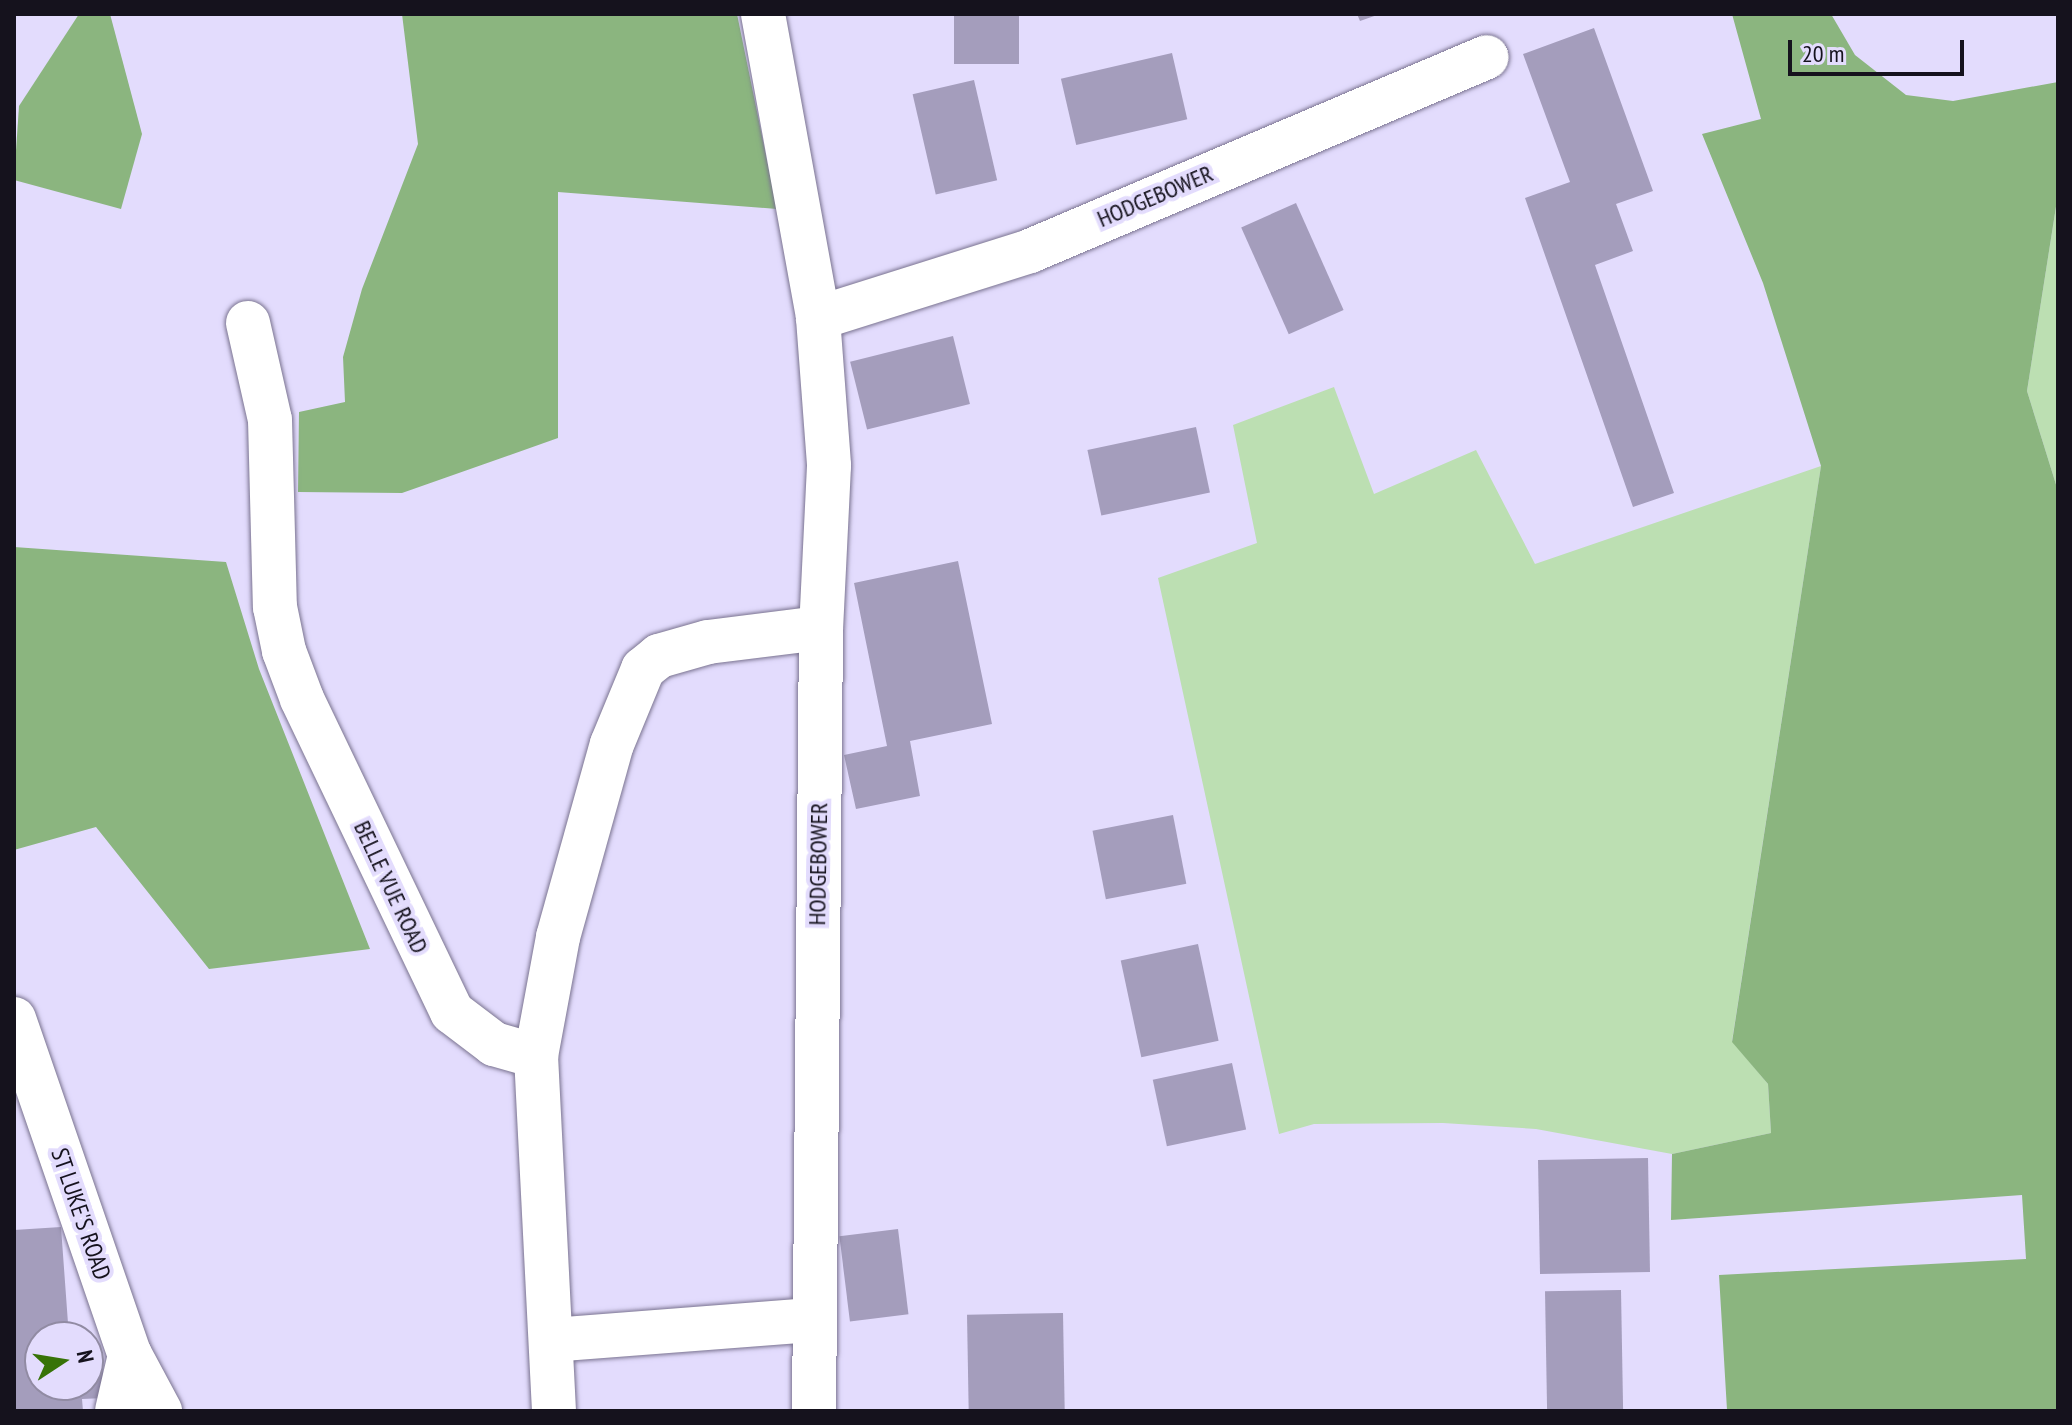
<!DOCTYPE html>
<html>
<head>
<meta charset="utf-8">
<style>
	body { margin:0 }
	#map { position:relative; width:2072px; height:1425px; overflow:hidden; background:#e3dcfd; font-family:"PT Sans Narrow",sans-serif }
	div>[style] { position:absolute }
	.green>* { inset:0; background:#bcdfb2 }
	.forest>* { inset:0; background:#8bb57f }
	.building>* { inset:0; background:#a49dbc; transform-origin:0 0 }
	.roads { filter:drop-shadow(0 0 2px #7a7390) drop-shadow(0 0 2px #7a7390) }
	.minor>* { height:44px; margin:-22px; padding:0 22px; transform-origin:22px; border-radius:22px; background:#fff }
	span { translate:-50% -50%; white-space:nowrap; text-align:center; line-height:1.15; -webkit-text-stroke:8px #e3dcfd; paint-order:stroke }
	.street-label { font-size:24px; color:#15121d }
	.frame { position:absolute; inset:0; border:16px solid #15121d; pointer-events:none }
	.north { position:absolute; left:24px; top:1321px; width:80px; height:80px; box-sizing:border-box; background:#e3dcfd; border:2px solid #918ba3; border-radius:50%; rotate:78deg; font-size:22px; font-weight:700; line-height:32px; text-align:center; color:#15121d }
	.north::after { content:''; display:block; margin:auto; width:28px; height:36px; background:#377307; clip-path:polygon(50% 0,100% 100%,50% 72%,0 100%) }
	.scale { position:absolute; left:1788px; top:40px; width:176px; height:36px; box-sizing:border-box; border:4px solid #15121d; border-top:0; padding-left:10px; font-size:24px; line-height:28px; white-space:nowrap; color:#15121d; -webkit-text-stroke:6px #e3dcfd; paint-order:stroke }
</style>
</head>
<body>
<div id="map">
	<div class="green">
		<i style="clip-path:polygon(2058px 194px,2058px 491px,2027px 391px)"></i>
		<i style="clip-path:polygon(1334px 387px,1374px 494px,1476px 450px,1535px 564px,1821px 466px,1732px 1041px,1768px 1084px,1771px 1133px,1672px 1154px,1536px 1129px,1443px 1123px,1314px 1124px,1279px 1134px,1158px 578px,1257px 543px,1233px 425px)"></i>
	</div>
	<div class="forest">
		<i style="clip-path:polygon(79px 14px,110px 14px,142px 134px,121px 209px,14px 180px,19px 106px)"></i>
		<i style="clip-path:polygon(402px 14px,737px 14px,777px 209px,558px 192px,558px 438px,402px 493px,298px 492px,299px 412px,345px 402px,343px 357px,362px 289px,418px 144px)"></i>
		<i style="clip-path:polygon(1732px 14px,1831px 14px,1855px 55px,1906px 95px,1953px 101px,2058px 82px,2058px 194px,2027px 391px,2058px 491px,2058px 1411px,1717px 1411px,1727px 1410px,1719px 1275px,2026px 1259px,2022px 1195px,1671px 1220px,1672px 1154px,1771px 1133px,1768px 1084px,1732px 1042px,1821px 466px,1763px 283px,1702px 134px,1761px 119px)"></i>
		<i style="clip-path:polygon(14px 547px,226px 562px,259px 669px,370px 949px,209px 969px,96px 827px,14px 850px)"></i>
	</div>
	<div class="building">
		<i style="left:954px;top:14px;width:65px;height:50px"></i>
		<i style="clip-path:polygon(1357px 14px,1380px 14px,1360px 21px)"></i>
		<i style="clip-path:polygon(1594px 28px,1653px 191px,1616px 204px,1633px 251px,1595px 265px,1674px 493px,1633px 507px,1525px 198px,1570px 182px,1523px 54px)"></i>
		<i style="left:1172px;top:53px;width:68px;height:114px;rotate:77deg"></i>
		<i style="left:974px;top:80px;width:103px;height:63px;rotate:77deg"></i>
		<i style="left:1296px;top:203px;width:117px;height:60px;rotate:66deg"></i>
		<i style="left:953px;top:336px;width:70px;height:106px;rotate:76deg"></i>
		<i style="left:1196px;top:427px;width:67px;height:111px;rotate:78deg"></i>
		<i style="clip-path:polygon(958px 561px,992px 724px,910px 741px,920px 796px,856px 809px,844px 755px,887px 746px,854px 583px)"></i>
		<i style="left:1173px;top:815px;width:70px;height:82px;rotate:79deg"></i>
		<i style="left:1198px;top:944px;width:99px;height:79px;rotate:78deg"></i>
		<i style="left:1232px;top:1063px;width:68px;height:81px;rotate:78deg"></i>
		<i style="left:1648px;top:1158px;width:114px;height:110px;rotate:89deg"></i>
		<i style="clip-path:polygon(61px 1227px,69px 1337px,40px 1337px,40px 1385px,88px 1385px,88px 1348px,101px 1347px,105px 1398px,82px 1399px,83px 1411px,14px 1411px,14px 1230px)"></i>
		<i style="left:898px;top:1229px;width:86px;height:59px;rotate:83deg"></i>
		<i style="left:1621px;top:1290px;width:121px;height:76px;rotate:89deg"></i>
		<i style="left:1063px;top:1313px;width:98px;height:96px;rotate:89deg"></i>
	</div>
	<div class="roads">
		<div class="minor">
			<i style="left:763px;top:14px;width:309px;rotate:79.7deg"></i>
			<i style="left:818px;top:318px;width:148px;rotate:85.7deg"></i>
			<i style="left:829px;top:466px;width:162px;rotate:92.8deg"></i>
			<i style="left:821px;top:628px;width:783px;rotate:90.51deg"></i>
			<i style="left:818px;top:318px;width:222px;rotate:-17.5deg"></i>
			<i style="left:1030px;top:251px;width:496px;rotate:-23deg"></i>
			<i style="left:248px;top:323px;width:99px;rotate:77.2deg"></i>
			<i style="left:270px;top:420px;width:187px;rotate:88.5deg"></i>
			<i style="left:275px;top:607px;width:45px;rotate:78.4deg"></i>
			<i style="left:284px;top:651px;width:51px;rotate:69.4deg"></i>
			<i style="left:302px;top:699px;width:347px;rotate:64.4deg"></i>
			<i style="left:452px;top:1012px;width:53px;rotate:37.3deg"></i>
			<i style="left:494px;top:1044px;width:44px;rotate:15.9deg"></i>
			<i style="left:14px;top:1019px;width:355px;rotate:71deg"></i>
			<i style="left:130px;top:1355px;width:57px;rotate:103.1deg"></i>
			<i style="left:552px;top:1340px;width:261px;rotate:-4.4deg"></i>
			<i style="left:130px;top:1355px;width:64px;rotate:61.8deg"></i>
			<i style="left:554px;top:1411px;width:355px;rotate:-92.9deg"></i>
			<i style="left:536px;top:1056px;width:121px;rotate:-79.5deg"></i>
			<i style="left:558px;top:937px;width:200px;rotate:-74.4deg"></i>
			<i style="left:612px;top:744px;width:81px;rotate:-67.5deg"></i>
			<i style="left:643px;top:669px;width:21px;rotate:-39deg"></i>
			<i style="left:659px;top:656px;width:51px;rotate:-15.9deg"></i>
			<i style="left:708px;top:642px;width:114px;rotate:-7.1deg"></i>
		</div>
	</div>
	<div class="street-label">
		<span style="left:1155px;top:196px;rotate:-23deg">HODGEBOWER</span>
		<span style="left:818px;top:864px;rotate:-89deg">HODGEBOWER</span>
		<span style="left:391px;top:887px;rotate:65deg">BELLE VUE ROAD</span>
		<span style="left:81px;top:1214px;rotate:71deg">ST LUKE'S ROAD</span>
	</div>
	<div class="frame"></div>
	<div class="north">N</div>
	<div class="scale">20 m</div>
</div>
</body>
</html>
